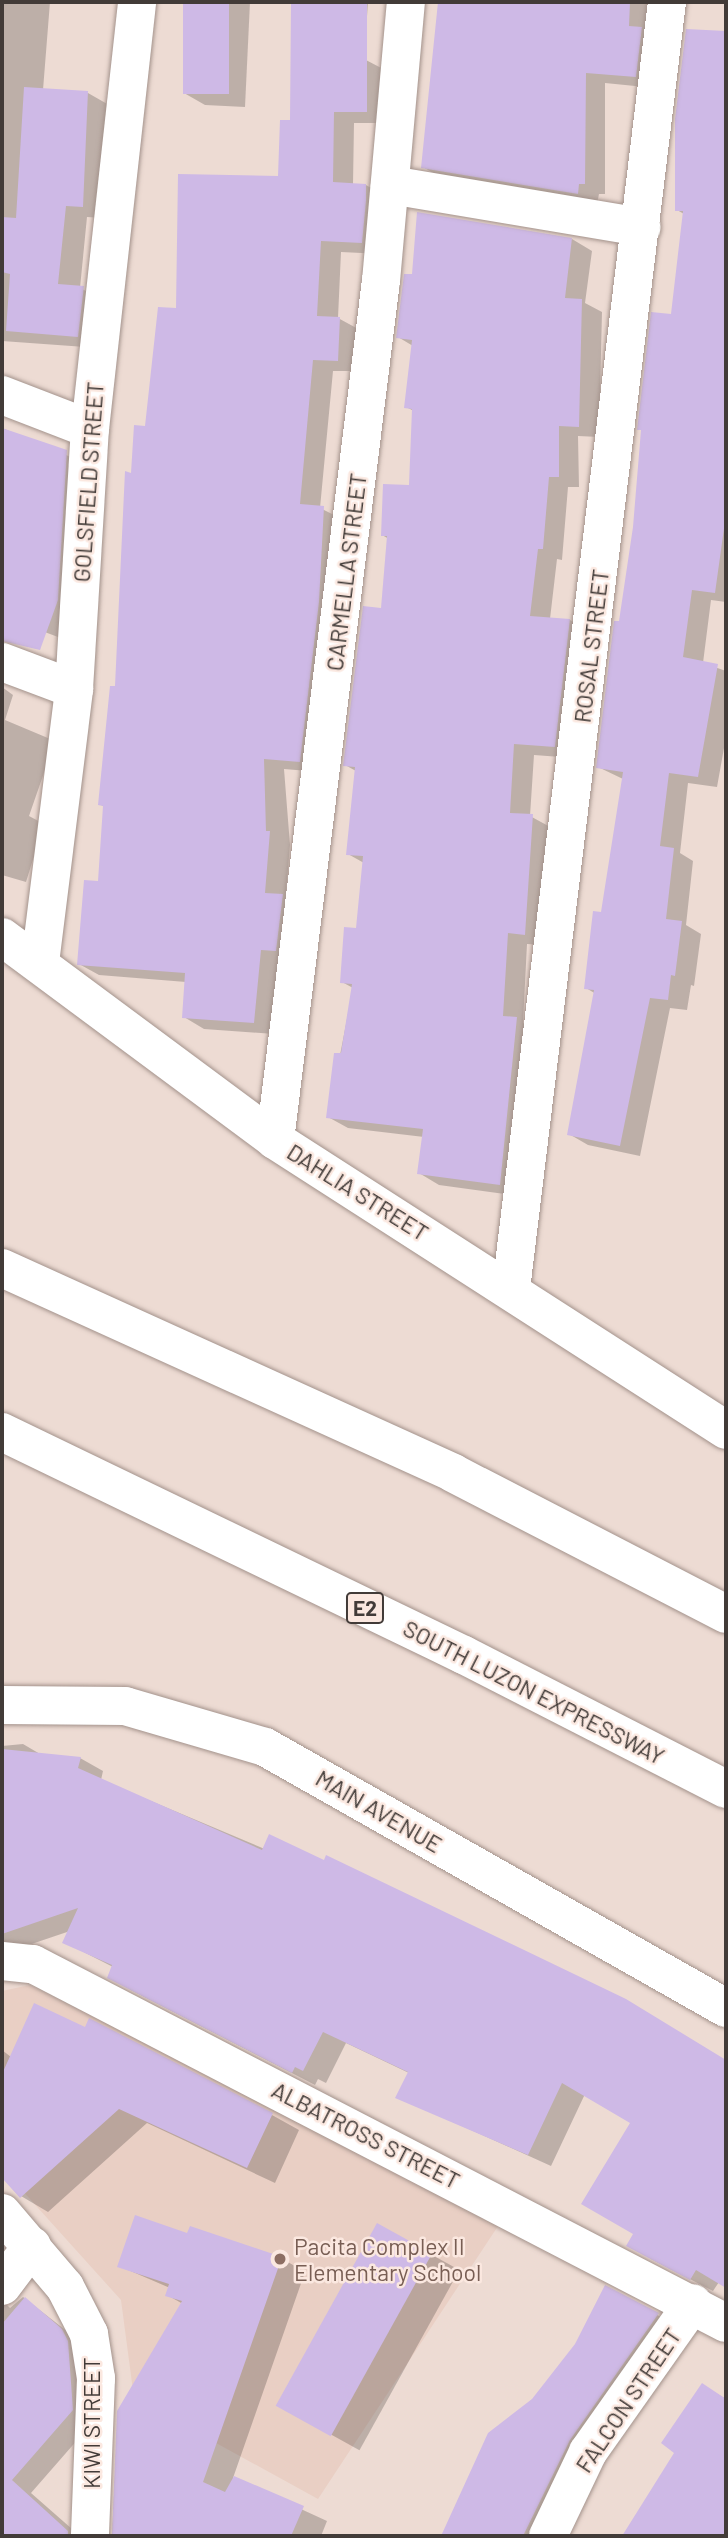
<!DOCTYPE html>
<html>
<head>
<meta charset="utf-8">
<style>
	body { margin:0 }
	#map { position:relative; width:728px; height:2538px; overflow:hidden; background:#eddbd3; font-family:Barlow,sans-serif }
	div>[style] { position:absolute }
	.built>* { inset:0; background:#e9cfc4 }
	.shadow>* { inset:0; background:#0003; transform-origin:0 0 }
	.building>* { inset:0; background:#ceb9e6; transform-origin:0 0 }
	.roads { filter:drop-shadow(0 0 2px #a3928b) drop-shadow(0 0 2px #a3928b) }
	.minor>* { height:38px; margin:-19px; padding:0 19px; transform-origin:19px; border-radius:19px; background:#fff }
	.highway>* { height:38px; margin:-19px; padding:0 19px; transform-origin:19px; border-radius:19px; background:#fff }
	.dots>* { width:19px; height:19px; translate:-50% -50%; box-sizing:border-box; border:4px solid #fbe8e0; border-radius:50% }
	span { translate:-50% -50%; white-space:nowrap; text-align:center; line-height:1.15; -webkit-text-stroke:5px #fbe8e0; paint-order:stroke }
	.shield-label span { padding:2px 5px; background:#fbe8e0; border:2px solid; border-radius:5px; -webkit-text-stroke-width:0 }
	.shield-label { font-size:21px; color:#423b38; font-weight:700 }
	.street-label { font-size:23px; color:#423b38 }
	.education-label { font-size:23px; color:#785e54 }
	.left { translate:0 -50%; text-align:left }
	.frame { position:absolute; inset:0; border:4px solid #423b38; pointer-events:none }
</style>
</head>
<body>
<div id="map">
	<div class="built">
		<i style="clip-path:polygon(30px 1985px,504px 2217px,318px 2499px,134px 2398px,121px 2300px,2px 2168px,2px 1991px)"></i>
	</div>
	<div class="shadow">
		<i style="clip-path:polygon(2px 2px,50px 2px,43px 90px,88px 93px,109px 105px,103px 218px,87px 217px,80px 288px,104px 300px,99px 348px,2px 341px)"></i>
		<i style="clip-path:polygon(185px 2px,250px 2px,245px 107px,205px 105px,184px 93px)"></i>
		<i style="clip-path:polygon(292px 2px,368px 2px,364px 59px,387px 71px,387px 123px,354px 123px,353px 185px,366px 185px,386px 197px,382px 254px,341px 252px,338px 318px,360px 330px,358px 371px,333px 371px,320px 508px,344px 520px,320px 772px,284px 769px,290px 845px,274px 1034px,204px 1029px,184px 1017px,186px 982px,99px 975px,79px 964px,99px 883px,104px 807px,100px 804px,158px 735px,132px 475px,178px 310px,280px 178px,292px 122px)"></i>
		<i style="clip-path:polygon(448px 2px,650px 2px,655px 88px,605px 83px,605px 194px,599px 194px,597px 204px,443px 179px,423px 167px)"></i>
		<i style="clip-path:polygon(687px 31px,726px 32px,726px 602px,711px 600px,703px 663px,726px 671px,726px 737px,717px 787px,688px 783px,680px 853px,693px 861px,686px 925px,701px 934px,694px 986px,691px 985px,687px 1010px,670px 1008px,640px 1156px,588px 1145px,569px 1134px,596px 994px,586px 988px,603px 914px,623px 779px,598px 767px,634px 527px,643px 431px,639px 429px,672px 315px,684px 214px,677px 210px)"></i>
		<i style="clip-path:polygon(572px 239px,592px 251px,585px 303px,602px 312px,599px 437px,578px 436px,579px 487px,568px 487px,562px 560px,557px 559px,550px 619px,570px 620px,590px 632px,574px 758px,534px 755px,530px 816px,552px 828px,545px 945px,527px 944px,523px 1023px,537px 1030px,519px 1196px,439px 1185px,419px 1173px,424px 1137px,348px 1128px,328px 1117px,353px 988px,342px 982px,358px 929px,364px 863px,348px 854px,356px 771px,345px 765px,383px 610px,389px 539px,382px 535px,410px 486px,414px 411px,406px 407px,413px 346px,398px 337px)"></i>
		<i style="clip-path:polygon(2px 428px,85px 463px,66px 640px,2px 616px)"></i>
		<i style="clip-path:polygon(2px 687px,13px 695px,5px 720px,55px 741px,29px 816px,44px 824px,26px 882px,2px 875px)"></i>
		<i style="clip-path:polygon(23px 1744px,40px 1754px,80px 1758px,103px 1771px,101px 1780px,626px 2001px,726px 2061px,726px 2286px,719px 2282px,713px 2291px,651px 2259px,635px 2233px,632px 2123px,585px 2094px,551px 2166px,398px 2097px,409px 2073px,346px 2043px,326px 2083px,318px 2079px,315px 2085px,131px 1990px,113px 1967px,64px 1942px,70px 1931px,2px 1954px,2px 1746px)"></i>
		<i style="clip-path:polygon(2px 2050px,11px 2057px,272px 2115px,299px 2130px,275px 2183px,147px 2123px,48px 2212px,21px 2196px,2px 2175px)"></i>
		<i style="left:378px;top:2225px;width:93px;height:206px;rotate:29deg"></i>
		<i style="clip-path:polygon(188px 2235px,281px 2258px,305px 2272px,233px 2478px,327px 2521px,321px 2536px,112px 2536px,118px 2411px,183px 2304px,167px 2295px,170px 2288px,119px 2266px)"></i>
		<i style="clip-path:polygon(606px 2287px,690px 2333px,600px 2461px,563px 2536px,443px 2536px,490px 2434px,533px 2400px,576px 2345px)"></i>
		<i style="clip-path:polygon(23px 2297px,82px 2343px,93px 2422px,31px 2493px,80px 2536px,2px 2536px,2px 2300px,10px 2308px)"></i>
		<i style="clip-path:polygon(702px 2385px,726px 2399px,726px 2536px,624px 2536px,677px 2452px)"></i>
	</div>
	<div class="building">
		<i style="left:183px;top:2px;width:46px;height:92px"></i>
		<i style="clip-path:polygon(291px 2px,367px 2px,367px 112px,334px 112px,333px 182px,366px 184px,366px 201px,362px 243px,321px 241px,317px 316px,340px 317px,338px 361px,313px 360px,300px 504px,324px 506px,319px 602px,300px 762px,264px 759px,266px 831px,270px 831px,265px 893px,283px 894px,276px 951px,261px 950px,254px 1023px,182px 1018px,185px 973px,77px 965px,84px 880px,98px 881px,103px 806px,98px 805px,110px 686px,115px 686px,125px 471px,131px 473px,134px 425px,145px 426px,158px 307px,176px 308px,178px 174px,278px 176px,280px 120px,290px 120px)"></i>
		<i style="clip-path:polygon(438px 2px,630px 2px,629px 26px,642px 27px,636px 77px,586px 73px,585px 184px,579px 184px,578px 194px,421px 168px)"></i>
		<i style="clip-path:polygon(686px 29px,726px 31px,726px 514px,715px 593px,692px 590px,683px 657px,718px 664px,698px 777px,669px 773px,660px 846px,674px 848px,666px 919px,682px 921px,675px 976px,671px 975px,668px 1000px,650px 998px,620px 1146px,567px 1135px,594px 990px,584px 989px,593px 911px,601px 912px,623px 772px,596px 768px,614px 621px,619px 621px,633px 527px,641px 430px,637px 430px,651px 312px,671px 314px,683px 211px,675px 211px,675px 119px)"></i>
		<i style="clip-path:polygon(24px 87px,88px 91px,83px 207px,66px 206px,58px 284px,84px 286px,78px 337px,6px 331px,10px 274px,2px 272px,2px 217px,16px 218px)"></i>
		<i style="clip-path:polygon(417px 212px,572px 238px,565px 298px,582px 299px,579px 427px,559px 426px,559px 477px,549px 477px,543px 549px,538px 549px,530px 616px,570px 619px,555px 747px,514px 744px,510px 813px,533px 814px,525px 935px,508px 933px,503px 1016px,517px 1017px,500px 1185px,417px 1174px,423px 1129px,326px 1118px,334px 1053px,341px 1053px,352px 984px,340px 983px,344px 927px,356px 928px,363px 856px,346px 855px,355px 767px,343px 766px,363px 606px,381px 608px,387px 536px,381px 536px,383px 484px,409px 485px,412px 409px,404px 408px,412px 340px,396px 338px,404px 274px,412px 274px)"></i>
		<i style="clip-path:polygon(2px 428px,67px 450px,58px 600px,40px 650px,2px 641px)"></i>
		<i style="clip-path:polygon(2px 1749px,81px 1757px,78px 1768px,262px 1850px,269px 1834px,324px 1860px,326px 1855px,626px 1999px,726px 2060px,726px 2288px,696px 2270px,690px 2280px,626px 2246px,633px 2234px,581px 2204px,630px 2123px,562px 2083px,528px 2155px,395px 2098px,408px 2072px,323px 2032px,303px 2071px,295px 2067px,292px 2073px,107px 1978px,112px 1965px,62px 1943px,78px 1908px,2px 1934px)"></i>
		<i style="clip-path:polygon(34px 2003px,85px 2027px,89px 2018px,273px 2113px,247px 2168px,119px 2109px,20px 2198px,2px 2178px,2px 2074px)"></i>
		<i style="clip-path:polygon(135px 2215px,187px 2233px,190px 2226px,282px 2257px,203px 2482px,225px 2492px,234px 2476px,304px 2506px,291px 2536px,112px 2536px,117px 2411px,182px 2301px,165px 2296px,169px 2284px,117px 2267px)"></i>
		<i style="left:377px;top:2223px;width:63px;height:209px;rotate:29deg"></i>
		<i style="clip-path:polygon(605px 2285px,659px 2313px,570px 2440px,523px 2536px,441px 2536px,488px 2433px,532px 2399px,575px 2344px)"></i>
		<i style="clip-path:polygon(25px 2297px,62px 2329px,68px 2341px,73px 2410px,12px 2480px,68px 2531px,68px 2536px,2px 2536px,2px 2324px)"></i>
		<i style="clip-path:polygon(702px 2383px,726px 2399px,726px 2536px,622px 2536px,674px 2453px,661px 2443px)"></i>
	</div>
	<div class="roads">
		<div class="minor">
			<i style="left:390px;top:185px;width:255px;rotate:9.5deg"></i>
			<i style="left:2px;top:395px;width:94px;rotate:21.1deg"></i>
			<i style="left:2px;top:662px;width:77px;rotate:20.6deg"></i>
			<i style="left:2px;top:937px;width:340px;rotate:36.6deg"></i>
			<i style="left:275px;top:1140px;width:536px;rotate:32.74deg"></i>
			<i style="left:40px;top:963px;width:276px;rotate:-82.9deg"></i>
			<i style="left:74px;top:689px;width:260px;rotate:-86.5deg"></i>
			<i style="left:90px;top:429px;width:430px;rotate:-83.7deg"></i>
			<i style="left:275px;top:1140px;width:866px;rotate:-82.97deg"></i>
			<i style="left:381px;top:281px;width:280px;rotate:-84.9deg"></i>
			<i style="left:511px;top:1289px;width:1296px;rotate:-83.09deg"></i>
			<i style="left:2px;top:1705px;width:123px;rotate:0.5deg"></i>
			<i style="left:125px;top:1706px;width:146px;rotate:16.3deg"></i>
			<i style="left:265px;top:1747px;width:530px;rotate:29.52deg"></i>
			<i style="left:2px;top:1961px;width:31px;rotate:6deg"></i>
			<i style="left:33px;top:1964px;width:780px;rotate:27.39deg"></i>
			<i style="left:2px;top:2213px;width:97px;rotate:49.6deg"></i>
			<i style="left:65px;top:2287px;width:53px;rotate:62.9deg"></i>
			<i style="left:89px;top:2334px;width:45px;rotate:81deg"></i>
			<i style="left:96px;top:2378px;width:158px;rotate:92.2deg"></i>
			<i style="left:2px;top:2286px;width:50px;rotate:-53.1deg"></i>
			<i style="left:548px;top:2536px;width:93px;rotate:-64.5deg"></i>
			<i style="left:588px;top:2452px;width:182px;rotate:-54.8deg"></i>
		</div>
		<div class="highway">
			<i style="left:2px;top:1268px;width:495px;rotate:24.4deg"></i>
			<i style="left:453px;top:1473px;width:307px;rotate:27.3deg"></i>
			<i style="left:2px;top:1432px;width:513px;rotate:25.77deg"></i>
			<i style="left:464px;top:1655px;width:294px;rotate:27.1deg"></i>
		</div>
	</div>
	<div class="dots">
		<i style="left:280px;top:2259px;background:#8d6e63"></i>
	</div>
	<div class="shield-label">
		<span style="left:365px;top:1608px">E2</span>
	</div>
	<div class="street-label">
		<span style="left:88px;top:482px;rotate:-86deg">GOLSFIELD STREET</span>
		<span style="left:346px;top:572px;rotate:-83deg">CARMELLA STREET</span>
		<span style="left:591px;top:646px;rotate:-83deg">ROSAL STREET</span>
		<span style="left:358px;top:1192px;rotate:32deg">DAHLIA STREET</span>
		<span style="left:534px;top:1692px;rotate:27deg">SOUTH LUZON EXPRESSWAY</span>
		<span style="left:379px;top:1811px;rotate:30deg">MAIN AVENUE</span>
		<span style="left:366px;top:2135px;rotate:27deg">ALBATROSS STREET</span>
		<span style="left:628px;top:2400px;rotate:-56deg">FALCON STREET</span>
		<span style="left:91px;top:2423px;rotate:-90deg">KIWI STREET</span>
	</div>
	<div class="education-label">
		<span class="left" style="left:294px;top:2259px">Pacita Complex II<br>Elementary School</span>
	</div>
	<div class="frame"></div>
</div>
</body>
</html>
